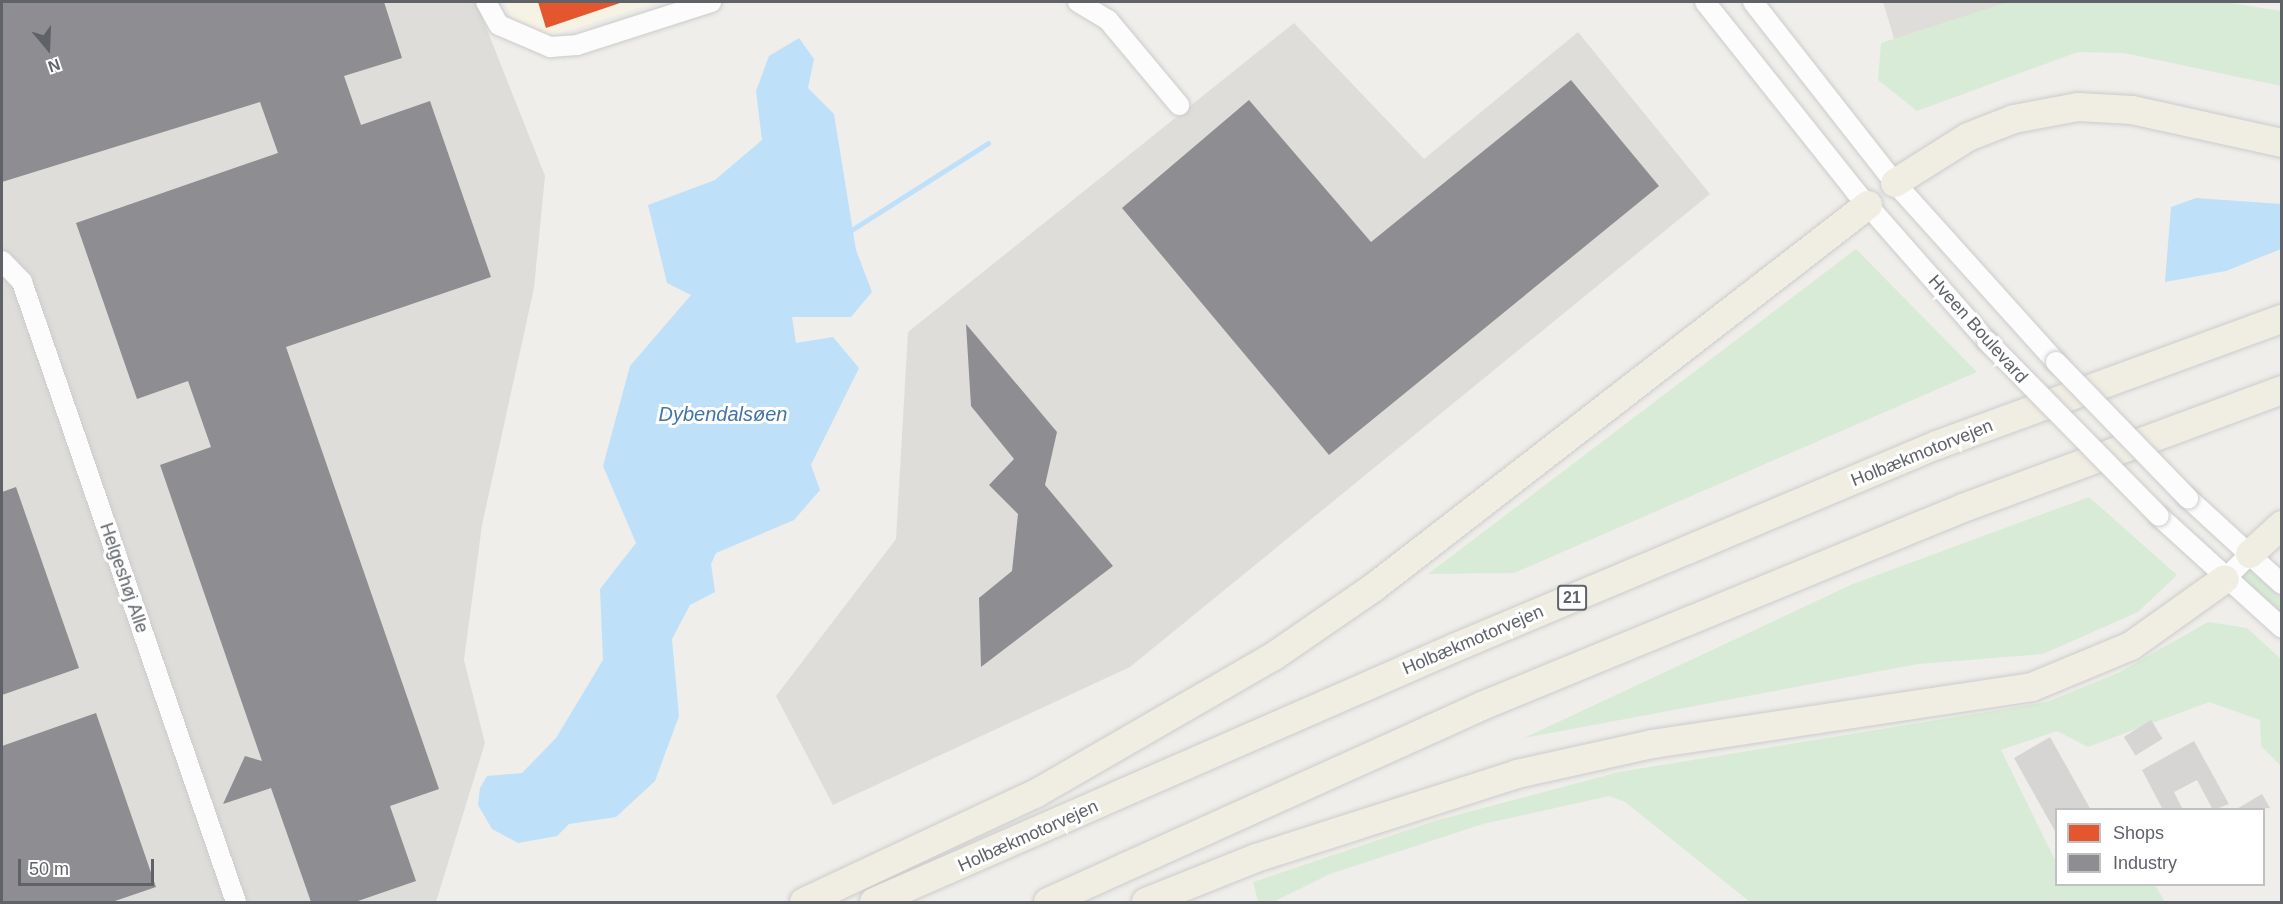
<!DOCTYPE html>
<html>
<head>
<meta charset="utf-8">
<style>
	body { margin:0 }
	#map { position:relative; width:2283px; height:904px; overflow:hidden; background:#efeeea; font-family:Arial,sans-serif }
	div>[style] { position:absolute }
	.commercial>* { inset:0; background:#f7f3e4 }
	.industrial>* { inset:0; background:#dfddda }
	.green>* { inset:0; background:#d8ebd6 }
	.water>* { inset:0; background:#bfe0f9 }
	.shops>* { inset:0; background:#e4572e }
	.industry>* { inset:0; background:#8d8d92 }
	.stream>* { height:5px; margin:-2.5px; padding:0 2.5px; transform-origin:2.5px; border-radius:2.5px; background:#bfe0f9 }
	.building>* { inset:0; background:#d6d5d3; transform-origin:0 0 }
	.roads { filter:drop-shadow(0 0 2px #cbcccc) drop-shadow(0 0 2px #cbcccc) }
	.minor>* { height:20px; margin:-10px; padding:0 10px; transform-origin:10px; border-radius:10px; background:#fdfcfc }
	.highway>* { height:28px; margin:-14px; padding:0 14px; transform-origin:14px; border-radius:14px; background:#f0ede3 }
	.bridges { filter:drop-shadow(0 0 2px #cbcccc) drop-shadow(0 0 2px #cbcccc) }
	.minor-bridge>* { height:20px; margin:-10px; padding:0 10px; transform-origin:10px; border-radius:10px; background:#fdfcfc }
	span { translate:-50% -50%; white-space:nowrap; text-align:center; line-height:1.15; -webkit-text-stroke:6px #fff; paint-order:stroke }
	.shield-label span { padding:2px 4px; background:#fff; border:2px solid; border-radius:4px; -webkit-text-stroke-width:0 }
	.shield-label { font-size:16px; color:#5f6368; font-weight:700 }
	.street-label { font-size:18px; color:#5f6368 }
	.water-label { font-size:20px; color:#4174aa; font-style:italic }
	.frame { position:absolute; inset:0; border:3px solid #5f6368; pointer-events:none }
	.legend { position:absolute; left:2055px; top:808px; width:210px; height:78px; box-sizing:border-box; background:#fff; border:2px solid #bfc1c3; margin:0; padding:8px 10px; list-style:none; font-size:18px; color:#5f6368 }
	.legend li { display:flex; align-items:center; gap:12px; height:30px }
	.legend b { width:30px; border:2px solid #bfc1c3 }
	.north { position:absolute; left:18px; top:18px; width:60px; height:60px; -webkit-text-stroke:4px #fff; paint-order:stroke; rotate:161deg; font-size:16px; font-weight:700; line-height:24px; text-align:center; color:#5f6368 }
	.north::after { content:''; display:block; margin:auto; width:21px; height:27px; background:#5f6368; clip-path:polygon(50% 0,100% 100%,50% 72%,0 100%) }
	.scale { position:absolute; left:18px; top:859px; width:136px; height:27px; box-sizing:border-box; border:3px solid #5f6368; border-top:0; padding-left:8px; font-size:18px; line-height:21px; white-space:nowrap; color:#5f6368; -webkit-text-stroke:4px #fff; paint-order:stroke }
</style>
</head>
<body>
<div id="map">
	<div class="commercial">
		<i style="clip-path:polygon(505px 2px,656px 2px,551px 36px,511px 17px)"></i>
	</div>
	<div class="industrial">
		<i style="clip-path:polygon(2px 2px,476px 2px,545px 176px,534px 288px,482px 525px,464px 660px,485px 743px,436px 902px,2px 902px)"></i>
		<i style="clip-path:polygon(1883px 2px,2084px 2px,1899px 55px)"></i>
		<i style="clip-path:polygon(1294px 23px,1424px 159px,1578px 32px,1710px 194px,1130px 667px,833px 805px,776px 696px,896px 539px,908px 332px)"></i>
	</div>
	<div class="green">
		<i style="clip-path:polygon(2008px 2px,2225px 2px,2281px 11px,2281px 86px,2124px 53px,2078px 52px,1917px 111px,1878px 80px,1881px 43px)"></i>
		<i style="clip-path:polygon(1856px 249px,1977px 372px,1514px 573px,1428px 574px)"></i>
		<i style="clip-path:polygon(2089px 497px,2177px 575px,2138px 612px,2043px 654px,1918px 664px,1524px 738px,1853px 584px)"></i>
		<i style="clip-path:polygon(2246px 566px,2281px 597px,2281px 616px,2240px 579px)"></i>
		<i style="clip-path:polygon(2208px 622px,2247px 628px,2281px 659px,2281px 766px,2261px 746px,2260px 720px,2209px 702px,2088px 747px,2057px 731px,2001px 750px,2056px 862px,2056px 884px,2155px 885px,2165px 902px,1750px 902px,1625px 802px,1609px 796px,1483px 824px,1330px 874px,1273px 902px,1258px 902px,1253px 882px,1438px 820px,1619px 772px,2047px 702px,2120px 672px)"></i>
	</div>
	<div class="water">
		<i style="clip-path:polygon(799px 38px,814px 59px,808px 88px,834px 114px,856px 250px,872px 292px,851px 317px,792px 317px,796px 343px,833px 337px,859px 368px,811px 465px,820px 490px,794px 520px,716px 553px,711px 564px,715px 592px,690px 605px,672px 639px,679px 716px,655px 781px,616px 817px,569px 824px,557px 836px,518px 843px,492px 829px,478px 805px,480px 788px,487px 776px,522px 773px,556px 738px,603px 660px,600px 589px,636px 543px,603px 466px,630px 366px,691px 295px,667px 283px,648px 205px,715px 180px,762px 140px,756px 91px,769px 56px)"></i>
		<i style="clip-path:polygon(2196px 198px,2281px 204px,2281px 249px,2226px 271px,2165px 282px,2171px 207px)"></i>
	</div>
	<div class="shops">
		<i style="clip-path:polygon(538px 2px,623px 2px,546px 28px)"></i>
	</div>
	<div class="industry">
		<i style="clip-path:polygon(2px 2px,384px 2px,402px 58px,344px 76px,361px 125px,430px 101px,491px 277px,286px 347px,439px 789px,390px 806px,416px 881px,355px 902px,311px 902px,271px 788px,223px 804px,245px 756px,262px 761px,160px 465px,211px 447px,188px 381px,137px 399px,76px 223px,278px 153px,260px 102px,2px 182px)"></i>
		<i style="clip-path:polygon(1571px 80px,1659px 186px,1329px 455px,1122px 208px,1249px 100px,1371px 242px)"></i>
		<i style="clip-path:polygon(966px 324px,1057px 432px,1045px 485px,1113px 566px,981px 667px,979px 598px,1012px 571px,1018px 514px,989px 485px,1014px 459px,971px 406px)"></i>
		<i style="clip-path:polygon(16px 487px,79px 668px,2px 695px,2px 492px)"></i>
		<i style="clip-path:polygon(96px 713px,156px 887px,112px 902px,2px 902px,2px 746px)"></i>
	</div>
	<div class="stream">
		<i style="left:853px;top:229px;width:160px;rotate:-32.5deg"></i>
	</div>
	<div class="building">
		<i style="left:2151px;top:720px;width:22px;height:32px;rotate:58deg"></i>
		<i style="clip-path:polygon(2050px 737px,2091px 810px,2056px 810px,2056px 833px,2014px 758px)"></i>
		<i style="clip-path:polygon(2194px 741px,2229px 804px,2213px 810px,2197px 780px,2174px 792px,2183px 810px,2163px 810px,2142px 770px)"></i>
		<i style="clip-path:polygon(2262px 794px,2270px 808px,2235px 810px)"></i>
	</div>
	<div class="roads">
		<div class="minor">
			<i style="left:486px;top:2px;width:26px;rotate:61deg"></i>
			<i style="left:499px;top:25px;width:56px;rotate:23.3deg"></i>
			<i style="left:550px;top:47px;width:27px;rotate:-4deg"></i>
			<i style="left:577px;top:45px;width:141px;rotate:-17.8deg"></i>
			<i style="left:1078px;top:2px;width:35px;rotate:31deg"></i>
			<i style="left:1108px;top:20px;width:111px;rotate:50.1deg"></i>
			<i style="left:1705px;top:2px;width:243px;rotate:51.5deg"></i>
			<i style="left:1856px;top:192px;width:198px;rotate:48.7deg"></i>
			<i style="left:1753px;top:2px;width:230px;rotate:51.9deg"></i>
			<i style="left:1895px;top:183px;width:241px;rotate:48deg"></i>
			<i style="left:2px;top:261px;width:29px;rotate:46deg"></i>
			<i style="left:22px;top:282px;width:656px;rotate:70.96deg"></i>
			<i style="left:2188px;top:498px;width:127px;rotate:42.5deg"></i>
			<i style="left:2159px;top:516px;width:166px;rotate:42.3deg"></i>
			<i style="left:2225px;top:579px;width:35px;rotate:-45deg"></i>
		</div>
		<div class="highway">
			<i style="left:1895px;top:183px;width:86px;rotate:-32.2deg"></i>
			<i style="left:1968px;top:137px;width:49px;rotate:-21.4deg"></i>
			<i style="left:2014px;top:119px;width:65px;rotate:-10.6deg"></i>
			<i style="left:2078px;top:107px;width:54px;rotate:3.2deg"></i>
			<i style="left:2132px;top:110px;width:154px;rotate:12.4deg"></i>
			<i style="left:2250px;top:554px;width:43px;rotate:-42.2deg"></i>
			<i style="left:804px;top:902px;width:255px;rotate:-25.1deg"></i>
			<i style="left:1035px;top:794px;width:276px;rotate:-30deg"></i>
			<i style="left:1274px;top:656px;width:120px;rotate:-34.5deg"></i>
			<i style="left:1373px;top:588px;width:626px;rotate:-37.73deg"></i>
			<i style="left:874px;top:902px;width:633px;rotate:-23.65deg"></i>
			<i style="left:1454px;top:648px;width:524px;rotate:-22.8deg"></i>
			<i style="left:1937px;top:445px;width:367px;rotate:-20.1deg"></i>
			<i style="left:1048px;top:902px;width:476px;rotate:-24.3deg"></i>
			<i style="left:1482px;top:706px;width:520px;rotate:-22.37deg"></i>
			<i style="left:1963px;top:508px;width:340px;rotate:-20.3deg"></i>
			<i style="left:1146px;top:902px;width:118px;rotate:-21.8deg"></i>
			<i style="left:1256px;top:858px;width:274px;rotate:-17.8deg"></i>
			<i style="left:1517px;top:774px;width:138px;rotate:-12.5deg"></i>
			<i style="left:1652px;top:744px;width:384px;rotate:-8.5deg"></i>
			<i style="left:2032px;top:687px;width:107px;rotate:-22.5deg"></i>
			<i style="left:2131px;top:646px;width:115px;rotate:-35.5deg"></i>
		</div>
	</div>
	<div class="bridges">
		<div class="minor-bridge">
			<i style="left:1987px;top:341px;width:245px;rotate:45.5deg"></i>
			<i style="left:2056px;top:362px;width:190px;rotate:45.9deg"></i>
		</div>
	</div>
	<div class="shield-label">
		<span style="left:1572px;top:598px">21</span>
	</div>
	<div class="street-label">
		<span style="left:1978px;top:329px;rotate:48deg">Hveen Boulevard</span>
		<span style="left:1922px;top:453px;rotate:-22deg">Holbækmotorvejen</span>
		<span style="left:124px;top:578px;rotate:71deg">Helgeshøj Alle</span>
		<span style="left:1473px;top:640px;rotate:-23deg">Holbækmotorvejen</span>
		<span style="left:1028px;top:836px;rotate:-24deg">Holbækmotorvejen</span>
	</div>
	<div class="water-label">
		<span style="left:723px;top:414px">Dybendalsøen</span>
	</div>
	<div class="frame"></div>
	<ul class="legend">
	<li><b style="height:16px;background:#e4572e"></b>Shops</li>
	<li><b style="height:16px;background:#8d8d92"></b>Industry</li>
	</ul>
	<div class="north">N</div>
	<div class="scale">50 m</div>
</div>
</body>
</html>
